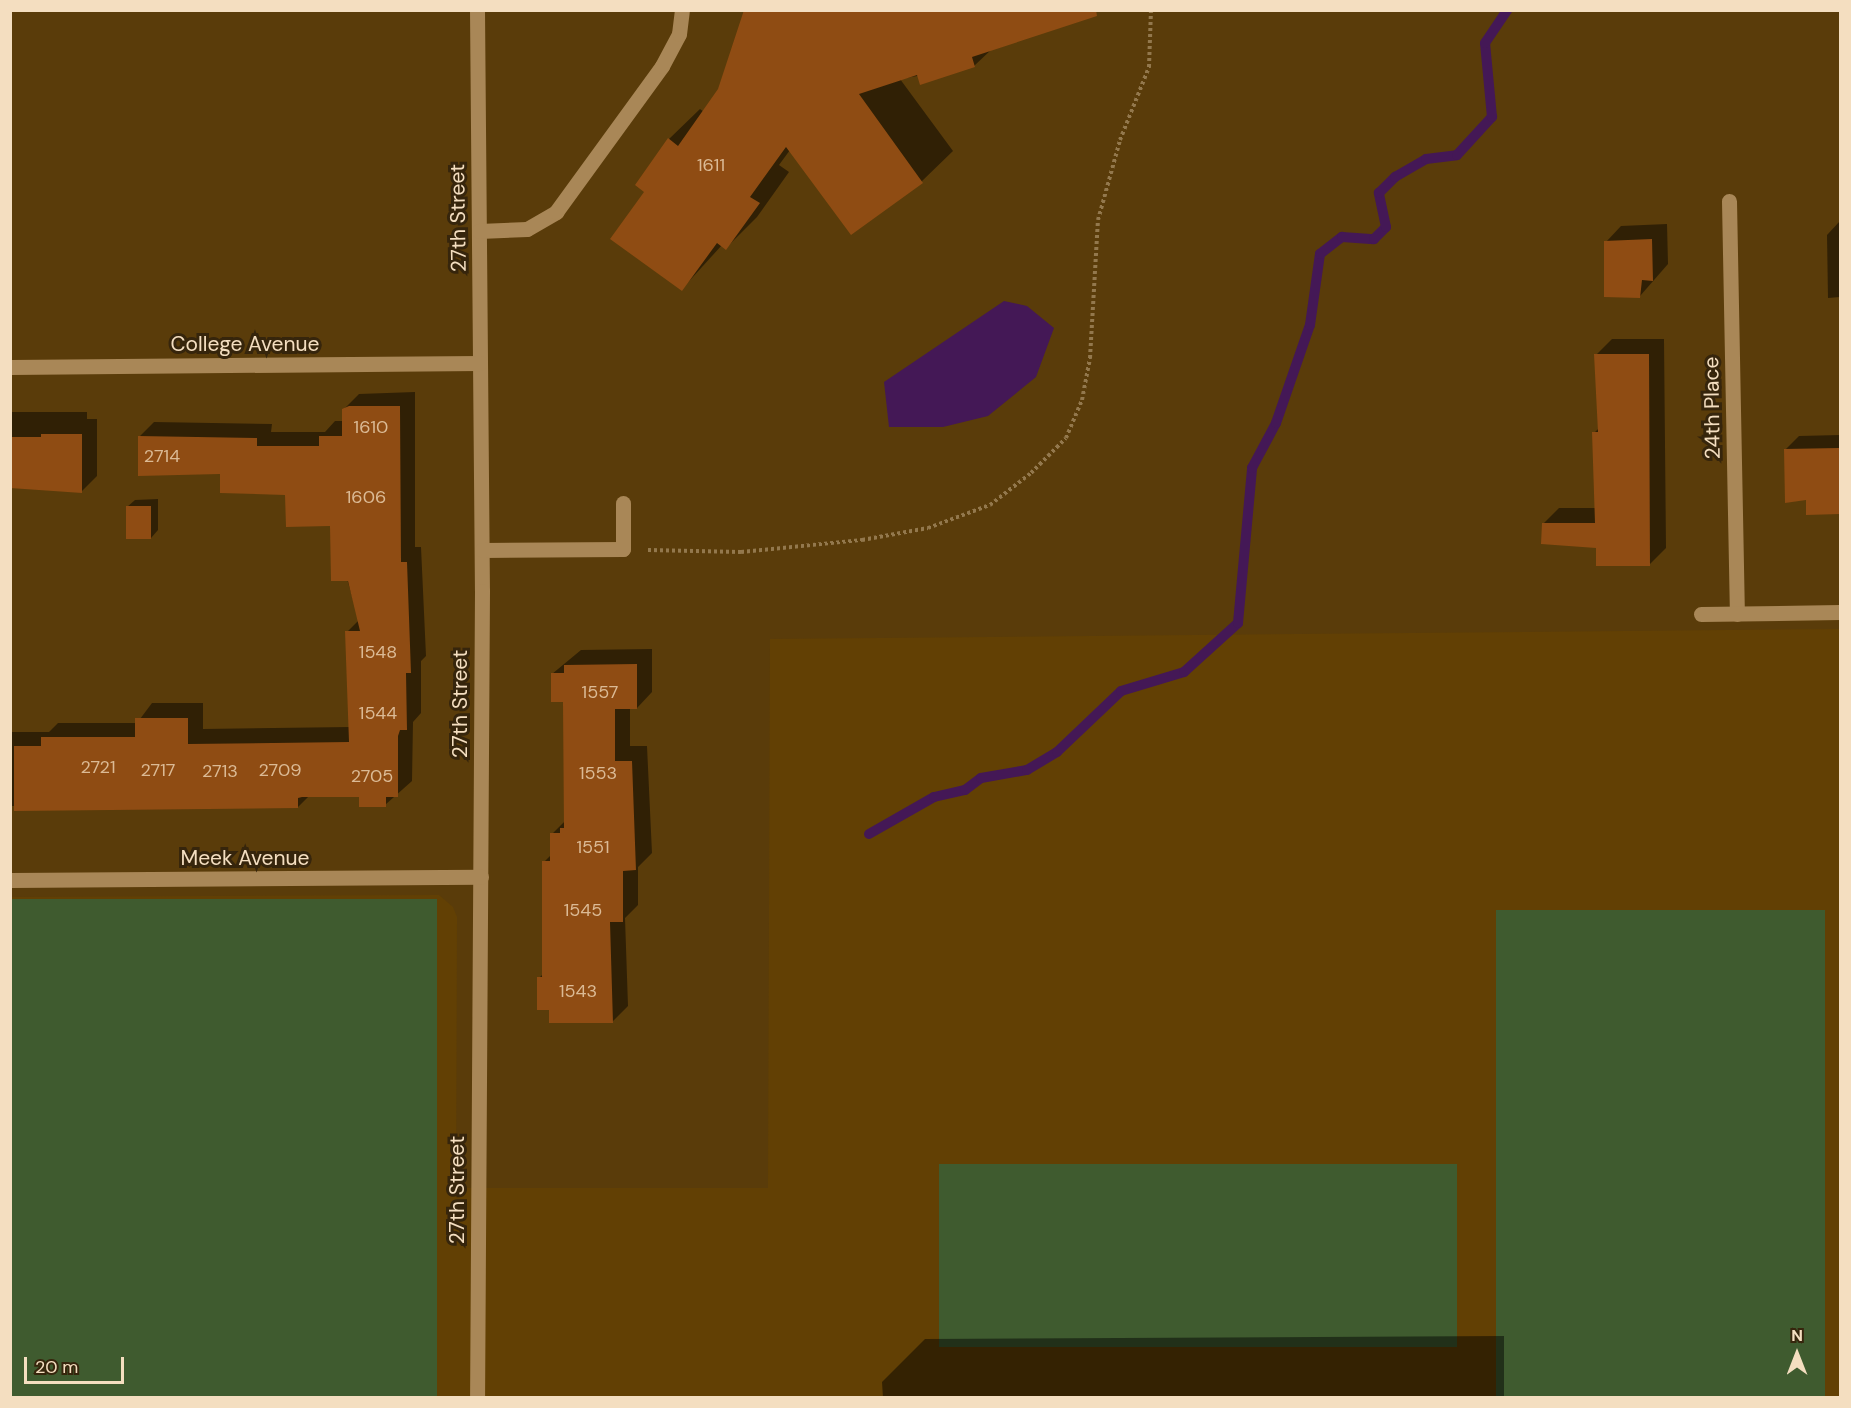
<!DOCTYPE html>
<html>
<head>
<meta charset="utf-8">
<style>
	body { margin:0 }
	#map { position:relative; width:1851px; height:1408px; overflow:hidden; background:#5a3c0a; font-family:"DM Sans",sans-serif }
	div>[style] { position:absolute }
	.built>* { inset:0; background:#624004 }
	.green>* { inset:0; background:#3f5b2f; transform-origin:0 0 }
	.water>* { inset:0; background:#441856 }
	.shadow>* { inset:0; background:#0007 }
	.stream>* { height:10px; margin:-5px; padding:0 5px; transform-origin:5px; border-radius:5px; background:#441856 }
	.building>* { inset:0; background:#8f4c13; transform-origin:0 0 }
	.path>* { height:4px; margin-top:-2px; transform-origin:0; background:repeating-linear-gradient(90deg,#93784d 0 3px,transparent 0 6px) }
	.minor>* { height:15px; margin:-7.5px; padding:0 7.5px; transform-origin:7.5px; border-radius:7.5px; background:#a98757 }
	span { translate:-50% -50%; white-space:nowrap; text-align:center; line-height:1.15; -webkit-text-stroke:6px #36250c; paint-order:stroke }
	.number-label { font-size:18px; color:#dbba95 }
	.number-label span { -webkit-text-stroke-width:0 }
	.street-label { font-size:21px; color:#f4dec0 }
	.frame { position:absolute; inset:0; border:12px solid #f4dec0; pointer-events:none }
	.north { position:absolute; left:1767px; top:1324px; width:60px; height:60px; -webkit-text-stroke:4px #36250c; paint-order:stroke; rotate:0deg; font-size:16px; font-weight:700; line-height:24px; text-align:center; color:#f4dec0 }
	.north::after { content:''; display:block; margin:auto; width:21px; height:27px; background:#f4dec0; clip-path:polygon(50% 0,100% 100%,50% 72%,0 100%) }
	.scale { position:absolute; left:24px; top:1357px; width:100px; height:27px; box-sizing:border-box; border:3px solid #f4dec0; border-top:0; padding-left:8px; font-size:18px; line-height:21px; white-space:nowrap; color:#f4dec0; -webkit-text-stroke:4px #36250c; paint-order:stroke }
</style>
</head>
<body>
<div id="map">
	<div class="built">
		<i style="clip-path:polygon(1840px 629px,1840px 1397px,11px 1397px,10px 897px,439px 895px,453px 907px,457px 917px,456px 1188px,768px 1188px,770px 639px)"></i>
	</div>
	<div class="green">
		<i style="left:437px;top:899px;width:498px;height:426px;rotate:90deg"></i>
		<i style="left:1825px;top:910px;width:487px;height:329px;rotate:90deg"></i>
		<i style="left:1457px;top:1164px;width:183px;height:518px;rotate:90deg"></i>
	</div>
	<div class="water">
		<i style="clip-path:polygon(1004px 301px,1027px 306px,1054px 328px,1036px 377px,988px 416px,943px 427px,889px 427px,884px 382px)"></i>
	</div>
	<div class="shadow">
		<i style="clip-path:polygon(992px 49px,974px 66px,900px 79px,953px 151px,922px 181px,851px 233px,790px 150px,779px 165px,789px 172px,757px 217px,726px 248px,722px 245px,682px 289px,647px 191px,669px 139px,700px 109px,704px 112px,719px 90px)"></i>
		<i style="clip-path:polygon(1840px 221px,1840px 297px,1828px 298px,1827px 235px)"></i>
		<i style="clip-path:polygon(1667px 224px,1668px 264px,1640px 296px,1606px 242px,1621px 226px)"></i>
		<i style="clip-path:polygon(1612px 339px,1664px 339px,1666px 548px,1650px 564px,1543px 524px,1559px 508px,1596px 508px,1594px 433px,1599px 428px,1596px 355px)"></i>
		<i style="clip-path:polygon(415px 392px,415px 547px,421px 547px,426px 656px,421px 661px,421px 713px,413px 722px,412px 781px,385px 805px,360px 796px,309px 796px,298px 807px,10px 806px,10px 732px,49px 732px,58px 723px,137px 723px,152px 703px,203px 703px,203px 729px,350px 727px,347px 632px,359px 620px,331px 524px,286px 493px,222px 473px,139px 437px,154px 422px,272px 424px,271px 432px,325px 432px,335px 421px,344px 421px,344px 409px,359px 394px)"></i>
		<i style="clip-path:polygon(10px 412px,87px 412px,87px 419px,97px 419px,97px 476px,81px 492px,10px 487px)"></i>
		<i style="clip-path:polygon(1840px 435px,1840px 513px,1807px 499px,1786px 449px,1799px 436px)"></i>
		<i style="clip-path:polygon(158px 499px,158px 530px,151px 538px,127px 507px,135px 500px)"></i>
		<i style="clip-path:polygon(652px 649px,652px 692px,637px 708px,630px 708px,630px 746px,647px 746px,652px 853px,638px 867px,638px 905px,625px 918px,628px 1006px,612px 1022px,551px 1008px,539px 978px,544px 973px,544px 862px,552px 854px,552px 834px,566px 820px,565px 700px,552px 674px,581px 650px)"></i>
		<i style="clip-path:polygon(1504px 1336px,1504px 1398px,883px 1398px,882px 1382px,925px 1339px)"></i>
	</div>
	<div class="stream">
		<i style="left:869px;top:834px;width:75px;rotate:-29.6deg"></i>
		<i style="left:934px;top:797px;width:32px;rotate:-13deg"></i>
		<i style="left:965px;top:790px;width:20px;rotate:-37deg"></i>
		<i style="left:981px;top:778px;width:47px;rotate:-9.9deg"></i>
		<i style="left:1027px;top:770px;width:35px;rotate:-31deg"></i>
		<i style="left:1057px;top:752px;width:88px;rotate:-43.6deg"></i>
		<i style="left:1121px;top:691px;width:66px;rotate:-16.8deg"></i>
		<i style="left:1184px;top:672px;width:73px;rotate:-42.2deg"></i>
		<i style="left:1238px;top:623px;width:156px;rotate:-84.8deg"></i>
		<i style="left:1252px;top:468px;width:51px;rotate:-61.9deg"></i>
		<i style="left:1276px;top:423px;width:104px;rotate:-70.9deg"></i>
		<i style="left:1310px;top:325px;width:72px;rotate:-82deg"></i>
		<i style="left:1320px;top:254px;width:28px;rotate:-38deg"></i>
		<i style="left:1342px;top:237px;width:32px;rotate:4deg"></i>
		<i style="left:1374px;top:239px;width:17px;rotate:-45deg"></i>
		<i style="left:1386px;top:227px;width:35px;rotate:-102deg"></i>
		<i style="left:1379px;top:193px;width:23px;rotate:-45deg"></i>
		<i style="left:1395px;top:177px;width:36px;rotate:-30deg"></i>
		<i style="left:1426px;top:159px;width:31px;rotate:-7deg"></i>
		<i style="left:1457px;top:155px;width:52px;rotate:-47.4deg"></i>
		<i style="left:1492px;top:117px;width:74px;rotate:-95.4deg"></i>
		<i style="left:1485px;top:43px;width:40px;rotate:-56deg"></i>
	</div>
	<div class="building">
		<i style="clip-path:polygon(744px 10px,1096px 10px,1097px 16px,972px 57px,975px 67px,920px 85px,917px 75px,859px 94px,923px 183px,851px 235px,786px 147px,750px 197px,760px 203px,726px 250px,717px 243px,682px 291px,610px 239px,644px 192px,635px 185px,668px 138px,678px 146px,718px 89px)"></i>
		<i style="clip-path:polygon(1652px 239px,1653px 281px,1642px 280px,1640px 298px,1604px 297px,1604px 241px)"></i>
		<i style="clip-path:polygon(1594px 354px,1649px 354px,1650px 566px,1596px 566px,1596px 548px,1541px 544px,1542px 523px,1595px 523px,1592px 432px,1598px 432px)"></i>
		<i style="clip-path:polygon(349px 406px,400px 406px,401px 562px,407px 562px,411px 673px,406px 673px,407px 730px,400px 730px,398px 736px,398px 797px,386px 797px,386px 807px,359px 807px,359px 797px,302px 797px,298px 798px,298px 808px,14px 811px,14px 746px,41px 746px,41px 737px,135px 737px,135px 718px,188px 718px,188px 744px,349px 742px,345px 631px,360px 631px,348px 581px,331px 581px,330px 526px,286px 527px,285px 495px,220px 493px,220px 474px,138px 476px,138px 436px,257px 438px,257px 446px,319px 446px,319px 436px,342px 436px,342px 409px)"></i>
		<i style="clip-path:polygon(41px 434px,82px 434px,82px 493px,10px 488px,10px 437px,41px 437px)"></i>
		<i style="clip-path:polygon(1839px 448px,1840px 514px,1806px 515px,1806px 500px,1785px 503px,1784px 449px)"></i>
		<i style="left:151px;top:506px;width:33px;height:25px;rotate:90deg"></i>
		<i style="clip-path:polygon(637px 664px,637px 709px,615px 709px,615px 761px,632px 761px,636px 870px,623px 871px,623px 922px,610px 922px,613px 1023px,549px 1023px,549px 1010px,537px 1010px,537px 977px,542px 977px,542px 861px,550px 861px,550px 833px,560px 833px,560px 828px,564px 828px,563px 702px,551px 702px,551px 673px,564px 673px,564px 665px)"></i>
	</div>
	<div class="path">
		<i style="left:648px;top:550px;width:93px;rotate:1.2deg"></i>
		<i style="left:741px;top:552px;width:122px;rotate:-5.7deg"></i>
		<i style="left:862px;top:540px;width:67px;rotate:-10.3deg"></i>
		<i style="left:928px;top:528px;width:66px;rotate:-20.4deg"></i>
		<i style="left:990px;top:505px;width:52px;rotate:-38deg"></i>
		<i style="left:1031px;top:473px;width:49px;rotate:-45deg"></i>
		<i style="left:1066px;top:438px;width:41px;rotate:-67.2deg"></i>
		<i style="left:1082px;top:400px;width:43px;rotate:-79.2deg"></i>
		<i style="left:1090px;top:358px;width:138px;rotate:-86.7deg"></i>
		<i style="left:1098px;top:220px;width:83px;rotate:-74.6deg"></i>
		<i style="left:1120px;top:140px;width:79px;rotate:-68.3deg"></i>
		<i style="left:1149px;top:67px;width:57px;rotate:-88deg"></i>
	</div>
	<div class="minor">
		<i style="left:477px;top:10px;width:581px;rotate:89.51deg"></i>
		<i style="left:482px;top:591px;width:807px;rotate:90.35deg"></i>
		<i style="left:1729px;top:201px;width:413px;rotate:88.9deg"></i>
		<i style="left:479px;top:231px;width:48px;rotate:-2.4deg"></i>
		<i style="left:527px;top:229px;width:34px;rotate:-30deg"></i>
		<i style="left:556px;top:212px;width:180px;rotate:-54deg"></i>
		<i style="left:662px;top:66px;width:36px;rotate:-62deg"></i>
		<i style="left:679px;top:34px;width:24px;rotate:-83deg"></i>
		<i style="left:10px;top:367px;width:470px;rotate:-0.5deg"></i>
		<i style="left:482px;top:550px;width:141px;rotate:-0.4deg"></i>
		<i style="left:623px;top:549px;width:46px;rotate:-90deg"></i>
		<i style="left:1701px;top:614px;width:139px;rotate:-0.8deg"></i>
		<i style="left:10px;top:880px;width:471px;rotate:-0.4deg"></i>
	</div>
	<div class="number-label">
		<span style="left:711px;top:165px">1611</span>
		<span style="left:371px;top:427px">1610</span>
		<span style="left:162px;top:456px">2714</span>
		<span style="left:366px;top:497px">1606</span>
		<span style="left:378px;top:652px">1548</span>
		<span style="left:600px;top:692px">1557</span>
		<span style="left:378px;top:713px">1544</span>
		<span style="left:98px;top:767px">2721</span>
		<span style="left:158px;top:770px">2717</span>
		<span style="left:280px;top:770px">2709</span>
		<span style="left:220px;top:771px">2713</span>
		<span style="left:598px;top:773px">1553</span>
		<span style="left:372px;top:776px">2705</span>
		<span style="left:593px;top:847px">1551</span>
		<span style="left:583px;top:910px">1545</span>
		<span style="left:578px;top:991px">1543</span>
	</div>
	<div class="street-label">
		<span style="left:458px;top:218px;rotate:-91deg">27th Street</span>
		<span style="left:245px;top:344px">College Avenue</span>
		<span style="left:1712px;top:408px;rotate:-91deg">24th Place</span>
		<span style="left:460px;top:704px;rotate:-90deg">27th Street</span>
		<span style="left:245px;top:858px">Meek Avenue</span>
		<span style="left:457px;top:1190px;rotate:-90deg">27th Street</span>
	</div>
	<div class="frame"></div>
	<div class="north">N</div>
	<div class="scale">20 m</div>
</div>
</body>
</html>
